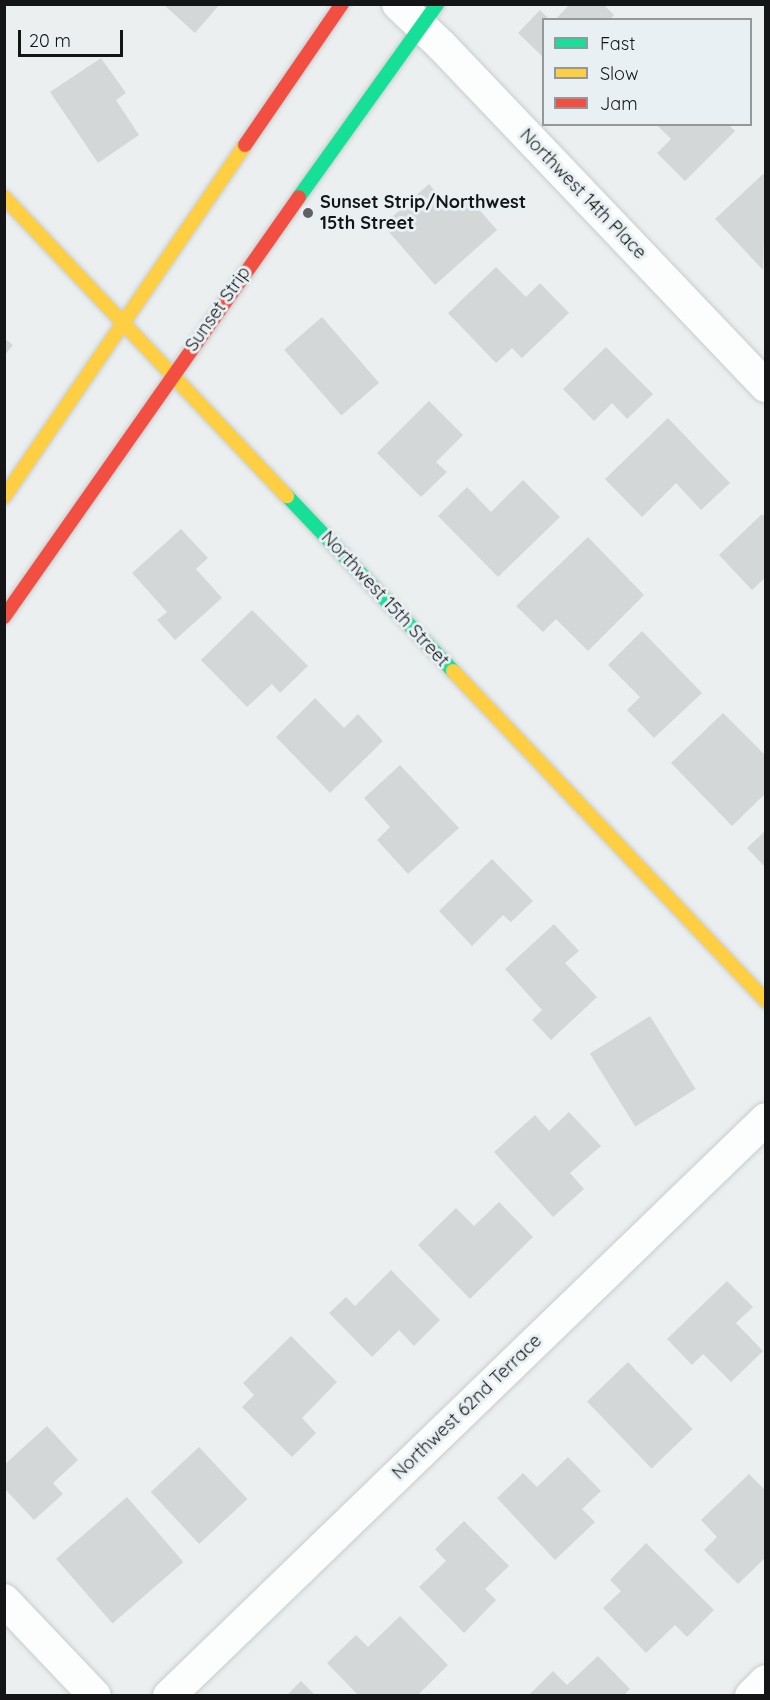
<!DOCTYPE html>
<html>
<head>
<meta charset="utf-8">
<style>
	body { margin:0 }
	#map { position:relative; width:770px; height:1700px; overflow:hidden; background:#ebeff0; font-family:Quicksand,sans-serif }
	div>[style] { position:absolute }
	.building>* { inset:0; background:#d4d7d8; transform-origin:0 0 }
	.roads { filter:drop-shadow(0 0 2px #c9cccd) drop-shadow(0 0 2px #c9cccd) }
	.street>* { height:32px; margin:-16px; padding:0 16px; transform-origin:16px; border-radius:16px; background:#fcfdfd }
	.fast>* { height:14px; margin:-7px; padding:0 7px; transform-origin:7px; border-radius:7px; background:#16e098 }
	.slow>* { height:14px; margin:-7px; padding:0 7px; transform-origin:7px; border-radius:7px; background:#ffcf43 }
	.jam>* { height:14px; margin:-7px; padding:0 7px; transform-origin:7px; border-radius:7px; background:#f24e42 }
	.dots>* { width:16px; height:16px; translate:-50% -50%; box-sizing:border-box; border:3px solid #e8f0f3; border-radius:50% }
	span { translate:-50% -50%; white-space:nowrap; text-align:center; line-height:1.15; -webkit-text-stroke:6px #e8f0f3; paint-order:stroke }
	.street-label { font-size:18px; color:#131516 }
	.poi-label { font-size:18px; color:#131516; font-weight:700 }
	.left { translate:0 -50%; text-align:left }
	.frame { position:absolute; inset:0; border:6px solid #131516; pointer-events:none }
	.legend { position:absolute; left:542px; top:18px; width:210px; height:108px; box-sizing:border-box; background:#e8f0f3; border:2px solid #93989b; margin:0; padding:8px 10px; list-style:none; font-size:18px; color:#131516 }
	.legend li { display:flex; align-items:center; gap:12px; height:30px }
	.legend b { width:30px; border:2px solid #93989b }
	.scale { position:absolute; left:18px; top:30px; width:105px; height:27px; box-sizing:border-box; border:3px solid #131516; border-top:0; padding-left:8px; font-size:18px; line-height:21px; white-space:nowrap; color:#131516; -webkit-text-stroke:4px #e8f0f3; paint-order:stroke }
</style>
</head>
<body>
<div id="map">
	<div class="building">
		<i style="clip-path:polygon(163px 4px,220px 4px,195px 33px)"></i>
		<i style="clip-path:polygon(570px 4px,603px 4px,614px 15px,610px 20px,555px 20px)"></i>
		<i style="clip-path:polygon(540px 10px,550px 20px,544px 20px,544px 58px,518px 33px)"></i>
		<i style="clip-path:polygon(101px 58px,126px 93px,116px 100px,139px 135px,98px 163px,50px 92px)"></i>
		<i style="clip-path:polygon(656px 124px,728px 124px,735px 131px,685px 181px,657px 153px,671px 139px)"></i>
		<i style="clip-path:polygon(763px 174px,766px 176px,763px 270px,715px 219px)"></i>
		<i style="clip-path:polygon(429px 184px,451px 210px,467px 196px,497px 230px,435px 285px,383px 225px)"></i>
		<i style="clip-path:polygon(496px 267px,526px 297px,540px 283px,569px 313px,522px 358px,512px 348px,496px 363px,448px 313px)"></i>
		<i style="left:322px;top:317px;width:87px;height:50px;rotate:49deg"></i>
		<i style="clip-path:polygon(4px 338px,13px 345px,4px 356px)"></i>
		<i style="clip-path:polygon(606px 347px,653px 394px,627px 419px,612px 403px,594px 421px,563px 389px)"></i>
		<i style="clip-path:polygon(429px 401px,463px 435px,436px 462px,447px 472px,421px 497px,377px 453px)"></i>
		<i style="clip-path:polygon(668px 418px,730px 483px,701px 510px,676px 483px,642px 517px,605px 479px)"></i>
		<i style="clip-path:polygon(523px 480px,560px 517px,498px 577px,438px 516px,467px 487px,491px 512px)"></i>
		<i style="clip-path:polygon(762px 514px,766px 518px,766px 577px,752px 590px,719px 555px)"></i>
		<i style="clip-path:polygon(181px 529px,208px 558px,196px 569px,222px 598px,175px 640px,157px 620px,167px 612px,132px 573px)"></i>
		<i style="clip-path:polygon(588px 537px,644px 595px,588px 651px,556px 619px,543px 632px,516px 606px)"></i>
		<i style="clip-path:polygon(252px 610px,308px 666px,280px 693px,272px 684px,247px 707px,201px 660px)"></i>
		<i style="clip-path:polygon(642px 631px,702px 693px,654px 738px,627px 710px,640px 697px,608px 665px)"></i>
		<i style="clip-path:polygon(315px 698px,344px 728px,358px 714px,383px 741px,330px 793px,276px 737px)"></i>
		<i style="clip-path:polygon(723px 713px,766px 756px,766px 793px,732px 826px,671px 763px)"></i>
		<i style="clip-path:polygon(400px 765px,459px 828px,408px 874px,377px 840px,390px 827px,364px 798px)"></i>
		<i style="clip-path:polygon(766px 830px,766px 868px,747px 848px)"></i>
		<i style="clip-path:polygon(492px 859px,533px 901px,511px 922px,503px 915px,472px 946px,439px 911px)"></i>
		<i style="clip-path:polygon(554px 924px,579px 951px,565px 963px,597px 997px,551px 1040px,532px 1020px,542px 1010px,505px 969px)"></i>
		<i style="left:650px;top:1016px;width:86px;height:71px;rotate:58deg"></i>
		<i style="clip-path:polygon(569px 1112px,601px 1146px,570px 1173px,584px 1189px,553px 1217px,494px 1152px,535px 1115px,549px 1131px)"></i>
		<i style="clip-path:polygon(499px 1202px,533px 1237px,470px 1299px,418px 1245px,456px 1208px,474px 1226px)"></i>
		<i style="clip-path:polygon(391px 1270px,440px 1320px,414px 1346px,399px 1330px,372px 1357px,329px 1313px,346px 1297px,355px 1306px)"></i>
		<i style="clip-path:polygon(727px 1281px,753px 1307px,736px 1323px,763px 1351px,731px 1382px,703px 1354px,692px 1365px,667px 1339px)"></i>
		<i style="clip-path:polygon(291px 1336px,337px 1382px,302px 1418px,316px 1433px,292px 1457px,242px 1407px,254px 1395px,243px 1383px)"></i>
		<i style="left:628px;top:1362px;width:93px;height:57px;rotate:46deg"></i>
		<i style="clip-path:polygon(47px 1426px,78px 1460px,53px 1483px,63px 1494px,34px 1520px,4px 1488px,4px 1465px)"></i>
		<i style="left:199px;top:1447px;width:71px;height:66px;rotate:47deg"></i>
		<i style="clip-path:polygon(568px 1457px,601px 1491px,582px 1509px,595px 1522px,555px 1560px,497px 1498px,523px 1473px,537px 1487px)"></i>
		<i style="clip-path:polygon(749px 1474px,766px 1491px,766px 1557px,738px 1584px,704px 1550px,717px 1537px,701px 1520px)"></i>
		<i style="left:127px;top:1497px;width:86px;height:94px;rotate:49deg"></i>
		<i style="clip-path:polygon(464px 1521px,509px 1566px,485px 1589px,496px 1600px,464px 1633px,419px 1587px,446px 1561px,435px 1549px)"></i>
		<i style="clip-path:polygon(646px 1543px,714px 1610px,687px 1637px,675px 1625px,646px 1653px,603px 1608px,621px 1591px,610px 1580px)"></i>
		<i style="clip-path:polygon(400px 1616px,448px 1665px,417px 1696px,359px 1696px,327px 1663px,356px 1635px,368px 1647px)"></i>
		<i style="clip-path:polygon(598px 1656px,630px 1689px,623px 1696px,528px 1696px,553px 1671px,567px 1685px)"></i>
		<i style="clip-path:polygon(301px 1681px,316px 1696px,286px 1696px)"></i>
	</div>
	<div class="roads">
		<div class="street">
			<i style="left:398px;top:4px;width:61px;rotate:43.7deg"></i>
			<i style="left:442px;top:46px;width:470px;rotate:46.4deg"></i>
			<i style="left:4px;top:1600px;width:132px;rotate:46.5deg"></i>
			<i style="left:169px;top:1696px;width:830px;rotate:-44.02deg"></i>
			<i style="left:751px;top:1696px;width:21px;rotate:-45deg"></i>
		</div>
		<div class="fast">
			<i style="left:299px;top:197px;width:237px;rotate:-54.4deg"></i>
			<i style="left:287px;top:496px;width:241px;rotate:46.5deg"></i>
		</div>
		<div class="slow">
			<i style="left:4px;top:197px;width:412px;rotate:46.6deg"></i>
			<i style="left:4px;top:497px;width:427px;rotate:-55.6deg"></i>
			<i style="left:453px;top:671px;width:455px;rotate:46.5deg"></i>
		</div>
		<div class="jam">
			<i style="left:245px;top:145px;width:171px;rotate:-55.5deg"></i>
			<i style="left:4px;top:617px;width:513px;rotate:-54.92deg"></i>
		</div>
	</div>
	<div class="dots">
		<i style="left:308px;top:213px;background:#5f6162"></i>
	</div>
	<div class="street-label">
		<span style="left:583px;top:194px;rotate:46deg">Northwest 14th Place</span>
		<span style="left:218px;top:309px;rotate:-55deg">Sunset Strip</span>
		<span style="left:385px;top:599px;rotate:47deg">Northwest 15th Street</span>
		<span style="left:467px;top:1407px;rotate:-44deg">Northwest 62nd Terrace</span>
	</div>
	<div class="poi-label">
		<span class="left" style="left:320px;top:213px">Sunset Strip/Northwest<br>15th Street</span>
	</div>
	<div class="frame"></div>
	<ul class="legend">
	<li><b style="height:8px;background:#16e098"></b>Fast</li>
	<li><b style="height:8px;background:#ffcf43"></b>Slow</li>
	<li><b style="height:8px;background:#f24e42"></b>Jam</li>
	</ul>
	<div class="scale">20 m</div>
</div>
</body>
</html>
